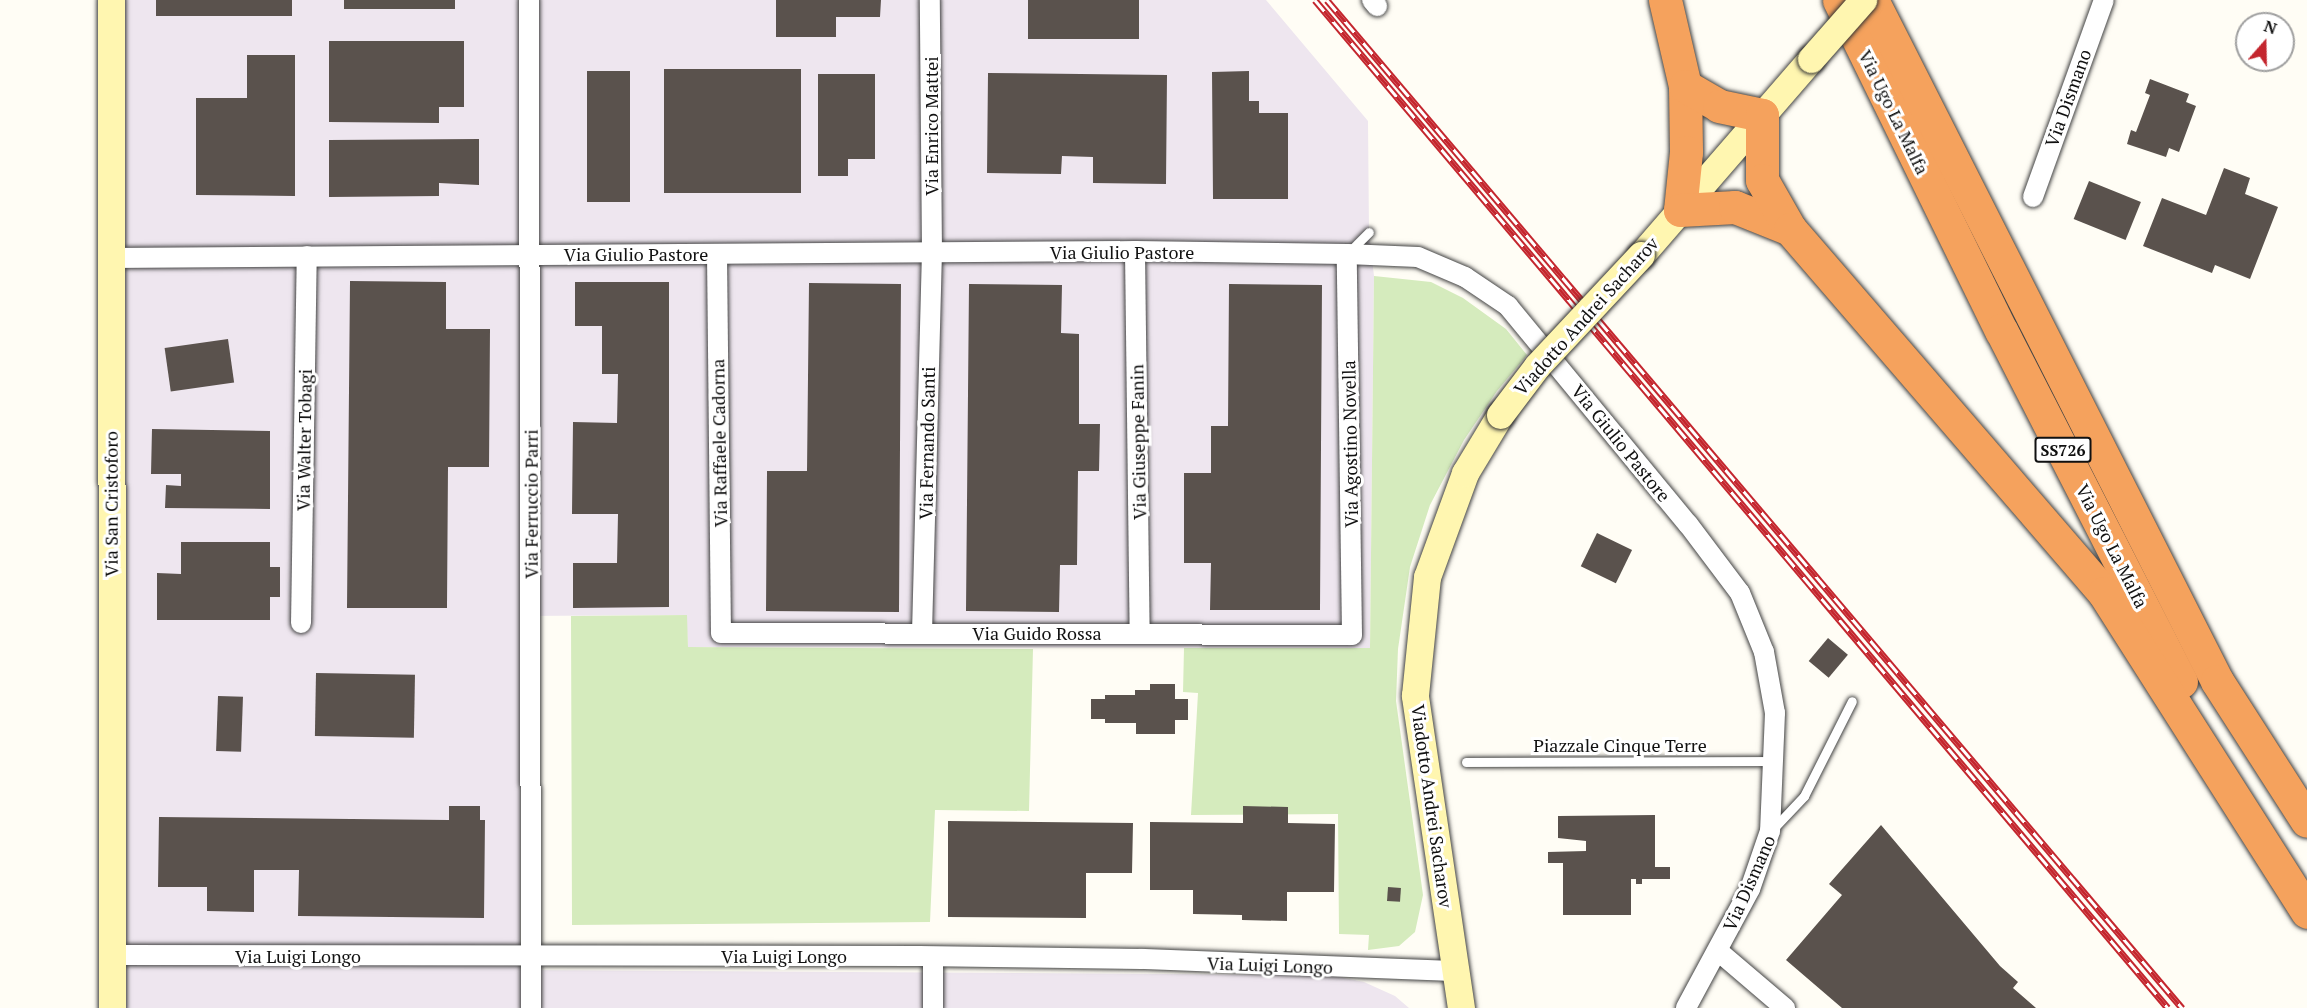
<!DOCTYPE html>
<html>
<head>
<meta charset="utf-8">
<style>
	body { margin:0 }
	#map { position:relative; width:2307px; height:1008px; overflow:hidden; background:#fffdf5; font-family:"PT Serif",serif }
	div>[style] { position:absolute }
	.industrial>* { inset:0; background:#eee6ef }
	.green>* { inset:0; background:#d5ebbd }
	.building>* { inset:0; background:#5a524d; transform-origin:0 0 }
	.roads { filter:drop-shadow(0 0 2px #444) drop-shadow(0 0 2px #444) }
	.lane>* { height:9px; margin:-4.5px; padding:0 4.5px; transform-origin:4.5px; border-radius:4.5px; background:#fff }
	.street>* { height:20px; margin:-10px; padding:0 10px; transform-origin:10px; border-radius:10px; background:#fff }
	.secondary>* { height:27px; margin:-13.5px; padding:0 13.5px; transform-origin:13.5px; border-radius:13.5px; background:#fff6b0 }
	.highway>* { height:33px; margin:-16.5px; padding:0 16.5px; transform-origin:16.5px; border-radius:16.5px; background:#f5a25d }
	.rail>* { height:7px; margin-top:-3.5px; transform-origin:0; background:repeating-linear-gradient(90deg,#fff 0 14px,#c4262e 0 28px); box-sizing:border-box; border-block:2px solid #c4262e }
	.bridges { filter:drop-shadow(0 0 2px #333) drop-shadow(0 0 2px #333) }
	.secondary-bridge>* { height:27px; margin:-13.5px; padding:0 13.5px; transform-origin:13.5px; border-radius:13.5px; background:#fff6b0 }
	span { translate:-50% -50%; white-space:nowrap; text-align:center; line-height:1.15; -webkit-text-stroke:6px #fff; paint-order:stroke }
	.shield-label span { padding:2px 4px; background:#fff; border:2px solid; border-radius:4px; -webkit-text-stroke-width:0 }
	.shield-label { font-size:16px; color:#111; font-weight:700 }
	.street-label { font-size:18px; color:#111 }
	.north { position:absolute; left:2235px; top:12px; width:60px; height:60px; box-sizing:border-box; background:#fff; border:2px solid #a0a0a0; border-radius:50%; rotate:20deg; font-size:16px; font-weight:700; line-height:24px; text-align:center; color:#111 }
	.north::after { content:''; display:block; margin:auto; width:21px; height:27px; background:#c4262e; clip-path:polygon(50% 0,100% 100%,50% 72%,0 100%) }
</style>
</head>
<body>
<div id="map">
	<div class="industrial">
		<i style="clip-path:polygon(122px 0,1266px 0,1368px 121px,1369px 232px,1374px 276px,1370px 648px,688px 647px,686px 615px,521px 616px,520px 970px,1329px 975px,1364px 982px,1395px 996px,1409px 1008px,116px 1008px)"></i>
	</div>
	<div class="green">
		<i style="clip-path:polygon(1374px 276px,1431px 282px,1463px 298px,1506px 329px,1527px 355px,1497px 391px,1464px 440px,1430px 505px,1410px 567px,1398px 649px,1396px 701px,1423px 895px,1415px 932px,1399px 946px,1368px 950px,1369px 935px,1339px 934px,1338px 814px,1191px 815px,1198px 693px,1183px 692px,1184px 648px,1370px 648px)"></i>
		<i style="clip-path:polygon(687px 615px,688px 647px,1033px 649px,1029px 811px,935px 810px,930px 922px,572px 925px,571px 616px)"></i>
	</div>
	<div class="building">
		<i style="left:156px;top:0;width:136px;height:16px"></i>
		<i style="left:344px;top:0;width:111px;height:9px"></i>
		<i style="clip-path:polygon(776px 0,881px 0,880px 17px,836px 17px,836px 37px,776px 37px)"></i>
		<i style="left:1028px;top:0;width:111px;height:39px"></i>
		<i style="clip-path:polygon(329px 41px,464px 41px,464px 107px,439px 107px,439px 123px,329px 122px)"></i>
		<i style="clip-path:polygon(247px 55px,295px 55px,295px 196px,196px 195px,196px 98px,247px 98px)"></i>
		<i style="left:664px;top:69px;width:137px;height:124px"></i>
		<i style="left:587px;top:71px;width:43px;height:131px"></i>
		<i style="clip-path:polygon(1249px 71px,1249px 101px,1259px 101px,1259px 113px,1288px 113px,1288px 199px,1213px 199px,1212px 72px)"></i>
		<i style="clip-path:polygon(988px 73px,1167px 75px,1166px 184px,1093px 183px,1093px 157px,1062px 156px,1061px 174px,987px 173px)"></i>
		<i style="clip-path:polygon(818px 74px,875px 74px,875px 159px,848px 159px,848px 176px,818px 176px)"></i>
		<i style="clip-path:polygon(2150px 79px,2189px 94px,2186px 102px,2196px 106px,2179px 152px,2169px 148px,2166px 157px,2127px 144px,2131px 130px,2136px 132px,2150px 95px,2145px 93px)"></i>
		<i style="clip-path:polygon(479px 139px,479px 185px,439px 183px,439px 196px,329px 197px,329px 140px)"></i>
		<i style="clip-path:polygon(2224px 168px,2250px 178px,2245px 194px,2278px 207px,2250px 279px,2215px 265px,2212px 273px,2143px 246px,2162px 198px,2206px 215px)"></i>
		<i style="left:2089px;top:181px;width:56px;height:41px;rotate:22deg"></i>
		<i style="clip-path:polygon(350px 281px,446px 282px,446px 329px,490px 329px,489px 467px,448px 467px,447px 608px,347px 608px)"></i>
		<i style="clip-path:polygon(575px 282px,669px 282px,669px 607px,573px 608px,573px 563px,617px 563px,618px 514px,572px 514px,573px 422px,617px 423px,618px 374px,602px 374px,602px 326px,575px 326px)"></i>
		<i style="clip-path:polygon(809px 283px,901px 284px,899px 612px,766px 611px,767px 471px,807px 471px)"></i>
		<i style="clip-path:polygon(969px 284px,1062px 285px,1061px 333px,1079px 334px,1079px 424px,1100px 424px,1099px 471px,1078px 471px,1077px 565px,1060px 565px,1059px 612px,966px 611px)"></i>
		<i style="clip-path:polygon(1229px 284px,1322px 285px,1320px 610px,1210px 610px,1211px 563px,1184px 563px,1184px 473px,1211px 473px,1211px 426px,1228px 426px)"></i>
		<i style="left:228px;top:339px;width:44px;height:64px;rotate:82deg"></i>
		<i style="clip-path:polygon(152px 429px,270px 431px,270px 509px,165px 508px,166px 485px,181px 486px,181px 474px,151px 474px)"></i>
		<i style="left:1597px;top:533px;width:39px;height:37px;rotate:26deg"></i>
		<i style="clip-path:polygon(181px 542px,270px 542px,270px 567px,280px 567px,280px 597px,270px 597px,270px 620px,157px 620px,157px 573px,181px 574px)"></i>
		<i style="left:1828px;top:638px;width:26px;height:30px;rotate:40deg"></i>
		<i style="left:316px;top:673px;width:99px;height:63px;rotate:1deg"></i>
		<i style="clip-path:polygon(1150px 684px,1175px 684px,1175px 699px,1188px 699px,1188px 720px,1175px 720px,1175px 734px,1136px 734px,1136px 723px,1105px 723px,1105px 719px,1091px 719px,1091px 699px,1105px 699px,1105px 695px,1135px 695px,1135px 690px,1150px 690px)"></i>
		<i style="left:218px;top:696px;width:25px;height:55px;rotate:2deg"></i>
		<i style="clip-path:polygon(449px 806px,480px 806px,480px 820px,485px 820px,484px 918px,298px 916px,299px 870px,254px 870px,254px 912px,207px 911px,207px 887px,158px 887px,159px 817px,449px 820px)"></i>
		<i style="clip-path:polygon(1243px 806px,1288px 807px,1288px 823px,1335px 824px,1334px 892px,1287px 892px,1287px 921px,1242px 920px,1242px 915px,1193px 914px,1193px 890px,1150px 890px,1150px 822px,1243px 823px)"></i>
		<i style="clip-path:polygon(1655px 815px,1655px 867px,1670px 867px,1670px 879px,1642px 879px,1642px 884px,1636px 884px,1636px 879px,1631px 879px,1631px 915px,1563px 915px,1563px 863px,1548px 863px,1548px 852px,1586px 851px,1586px 841px,1558px 838px,1558px 816px)"></i>
		<i style="clip-path:polygon(948px 821px,1133px 823px,1132px 873px,1086px 873px,1086px 918px,948px 917px)"></i>
		<i style="clip-path:polygon(1881px 825px,2000px 966px,2018px 982px,2013px 988px,2036px 1008px,1842px 1008px,1786px 960px,1842px 895px,1829px 884px)"></i>
		<i style="left:1388px;top:887px;width:13px;height:14px;rotate:4deg"></i>
	</div>
	<div class="roads">
		<div class="lane">
			<i style="left:1349px;top:252px;width:28px;rotate:-45deg"></i>
			<i style="left:1466px;top:762px;width:307px;rotate:-0.2deg"></i>
			<i style="left:1772px;top:830px;width:47px;rotate:-46.7deg"></i>
			<i style="left:1804px;top:796px;width:106px;rotate:-63.2deg"></i>
		</div>
		<div class="street">
			<i style="left:529px;top:0;width:1008px;rotate:89.89deg"></i>
			<i style="left:1372px;top:0;width:8px;rotate:50deg"></i>
			<i style="left:2033px;top:197px;width:209px;rotate:-70.2deg"></i>
			<i style="left:1135px;top:251px;width:382px;rotate:89.3deg"></i>
			<i style="left:717px;top:254px;width:379px;rotate:89.4deg"></i>
			<i style="left:721px;top:633px;width:631px;rotate:0.18deg"></i>
			<i style="left:1352px;top:635px;width:381px;rotate:-90.8deg"></i>
			<i style="left:110px;top:258px;width:1025px;rotate:-0.39deg"></i>
			<i style="left:1135px;top:251px;width:212px;rotate:0.8deg"></i>
			<i style="left:1347px;top:254px;width:71px;rotate:2.4deg"></i>
			<i style="left:1418px;top:257px;width:51px;rotate:23.1deg"></i>
			<i style="left:1465px;top:277px;width:52px;rotate:34deg"></i>
			<i style="left:1508px;top:306px;width:283px;rotate:50.5deg"></i>
			<i style="left:1688px;top:524px;width:86px;rotate:53deg"></i>
			<i style="left:1740px;top:593px;width:64px;rotate:67.9deg"></i>
			<i style="left:1764px;top:652px;width:62px;rotate:79.8deg"></i>
			<i style="left:1775px;top:713px;width:118px;rotate:92.4deg"></i>
			<i style="left:1770px;top:831px;width:61px;rotate:109deg"></i>
			<i style="left:1750px;top:889px;width:135px;rotate:118.3deg"></i>
			<i style="left:301px;top:623px;width:367px;rotate:-89.1deg"></i>
			<i style="left:922px;top:633px;width:380px;rotate:-88.5deg"></i>
			<i style="left:932px;top:253px;width:253px;rotate:-90.5deg"></i>
			<i style="left:1718px;top:951px;width:88px;rotate:40.4deg"></i>
			<i style="left:113px;top:955px;width:806px;rotate:0.07deg"></i>
			<i style="left:919px;top:956px;width:223px;rotate:0.8deg"></i>
			<i style="left:1142px;top:959px;width:314px;rotate:2.2deg"></i>
			<i style="left:933px;top:1008px;width:51px;rotate:-90deg"></i>
		</div>
		<div class="secondary">
			<i style="left:111px;top:0;width:1008px;rotate:89.94deg"></i>
			<i style="left:1641px;top:255px;width:259px;rotate:-49.1deg"></i>
			<i style="left:1461px;top:1008px;width:316px;rotate:-98.4deg"></i>
			<i style="left:1415px;top:695px;width:119px;rotate:-84.2deg"></i>
			<i style="left:1427px;top:577px;width:111px;rotate:-69.9deg"></i>
			<i style="left:1465px;top:473px;width:68px;rotate:-58.9deg"></i>
		</div>
		<div class="highway">
			<i style="left:1665px;top:0;width:88px;rotate:76.9deg"></i>
			<i style="left:1685px;top:86px;width:66px;rotate:89.1deg"></i>
			<i style="left:1686px;top:152px;width:58px;rotate:95.9deg"></i>
			<i style="left:1680px;top:210px;width:55px;rotate:-3.1deg"></i>
			<i style="left:1735px;top:207px;width:59px;rotate:21.8deg"></i>
			<i style="left:1839px;top:0;width:368px;rotate:63.9deg"></i>
			<i style="left:2001px;top:330px;width:395px;rotate:62.9deg"></i>
			<i style="left:1872px;top:0;width:763px;rotate:63.13deg"></i>
			<i style="left:2217px;top:681px;width:166px;rotate:57.3deg"></i>
			<i style="left:1685px;top:86px;width:39px;rotate:30deg"></i>
			<i style="left:1719px;top:106px;width:44px;rotate:11.8deg"></i>
			<i style="left:1762px;top:115px;width:65px;rotate:90deg"></i>
			<i style="left:1762px;top:180px;width:56px;rotate:60.3deg"></i>
			<i style="left:1790px;top:229px;width:481px;rotate:49.2deg"></i>
			<i style="left:2104px;top:593px;width:378px;rotate:57.5deg"></i>
		</div>
	</div>
	<div class="rail">
		<i style="left:1315px;top:0;width:1320px;rotate:49.76deg"></i>
		<i style="left:1327px;top:0;width:1322px;rotate:49.69deg"></i>
	</div>
	<div class="bridges">
		<div class="secondary-bridge">
			<i style="left:1811px;top:59px;width:79px;rotate:-48.6deg"></i>
			<i style="left:1500px;top:415px;width:61px;rotate:-52.9deg"></i>
			<i style="left:1537px;top:366px;width:152px;rotate:-46.9deg"></i>
		</div>
	</div>
	<div class="shield-label">
		<span style="left:2063px;top:450px">SS726</span>
	</div>
	<div class="street-label">
		<span style="left:2068px;top:98px;rotate:-70deg">Via Dismano</span>
		<span style="left:1894px;top:112px;rotate:64deg">Via Ugo La Malfa</span>
		<span style="left:931px;top:126px;rotate:-90deg">Via Enrico Mattei</span>
		<span style="left:1122px;top:252px">Via Giulio Pastore</span>
		<span style="left:636px;top:254px">Via Giulio Pastore</span>
		<span style="left:1586px;top:316px;rotate:-48deg">Viadotto Andrei Sacharov</span>
		<span style="left:304px;top:440px;rotate:-89deg">Via Walter Tobagi</span>
		<span style="left:1138px;top:442px;rotate:-91deg">Via Giuseppe Fanin</span>
		<span style="left:719px;top:443px;rotate:-91deg">Via Raffaele Cadorna</span>
		<span style="left:927px;top:443px;rotate:-89deg">Via Fernando Santi</span>
		<span style="left:1621px;top:443px;rotate:51deg">Via Giulio Pastore</span>
		<span style="left:1350px;top:444px;rotate:-91deg">Via Agostino Novella</span>
		<span style="left:111px;top:504px;rotate:-90deg">Via San Cristoforo</span>
		<span style="left:531px;top:504px;rotate:-90deg">Via Ferruccio Parri</span>
		<span style="left:2112px;top:546px;rotate:63deg">Via Ugo La Malfa</span>
		<span style="left:1037px;top:633px">Via Guido Rossa</span>
		<span style="left:1620px;top:745px">Piazzale Cinque Terre</span>
		<span style="left:1432px;top:806px;rotate:82deg">Viadotto Andrei Sacharov</span>
		<span style="left:1749px;top:883px;rotate:-66deg">Via Dismano</span>
		<span style="left:298px;top:956px">Via Luigi Longo</span>
		<span style="left:784px;top:956px">Via Luigi Longo</span>
		<span style="left:1270px;top:965px;rotate:2deg">Via Luigi Longo</span>
	</div>
	<div class="north">N</div>
</div>
</body>
</html>
